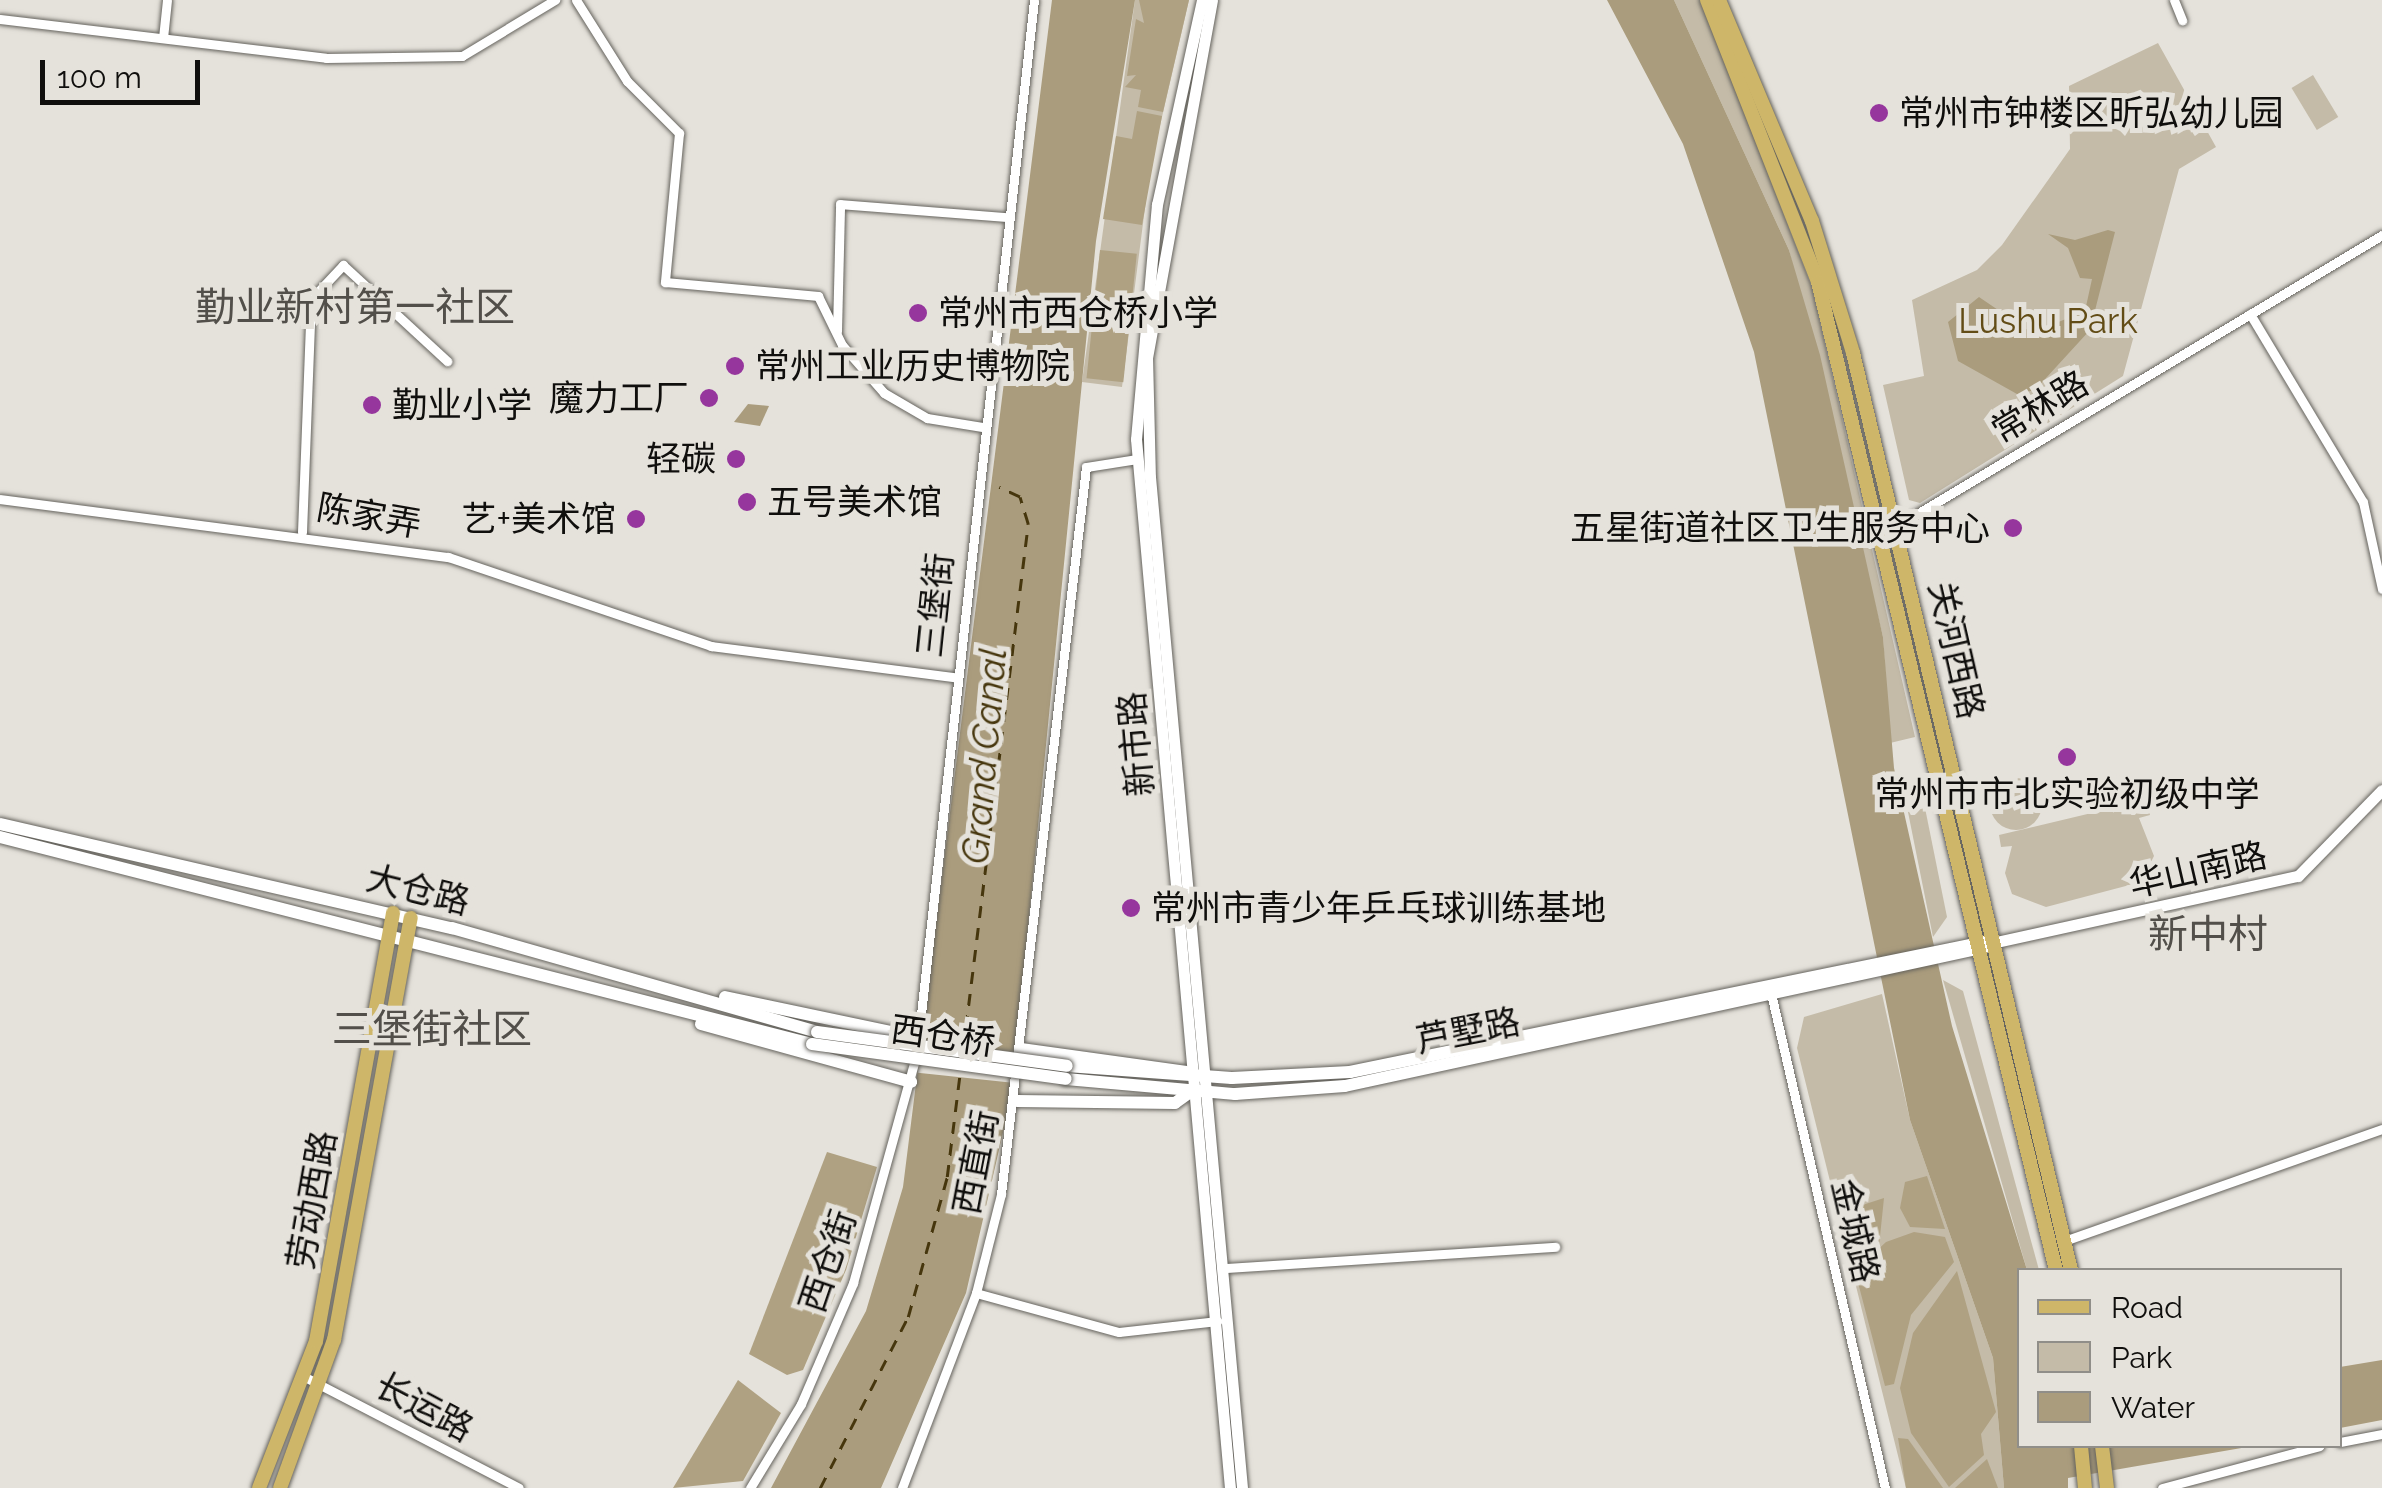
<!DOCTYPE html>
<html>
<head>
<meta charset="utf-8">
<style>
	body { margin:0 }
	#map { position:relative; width:2382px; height:1488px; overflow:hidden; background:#e5e2db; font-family:Raleway,"Noto Sans SC",sans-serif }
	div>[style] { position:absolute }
	.green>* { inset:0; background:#c4bba8; transform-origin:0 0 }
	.round { border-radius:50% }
	.forest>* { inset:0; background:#afa182; transform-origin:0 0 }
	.water>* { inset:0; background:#aa9c7d }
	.pier>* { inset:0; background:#e5e2db; transform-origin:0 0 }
	.ferry>* { height:2.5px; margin-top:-1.25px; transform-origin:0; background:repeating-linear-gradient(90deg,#46360d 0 12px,transparent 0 22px) }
	.roads { filter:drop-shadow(0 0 2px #65635d) drop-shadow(0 0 2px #65635d) }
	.minor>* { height:9px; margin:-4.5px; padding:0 4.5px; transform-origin:4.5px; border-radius:4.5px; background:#fff }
	.tertiary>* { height:11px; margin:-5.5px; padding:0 5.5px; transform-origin:5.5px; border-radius:5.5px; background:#fff }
	.secondary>* { height:12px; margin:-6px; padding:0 6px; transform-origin:6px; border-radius:6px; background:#fff }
	.primary>* { height:14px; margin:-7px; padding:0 7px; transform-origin:7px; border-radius:7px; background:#ceb669 }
	.bridges { filter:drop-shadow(0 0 2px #65635d) drop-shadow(0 0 2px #65635d) }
	.secondary-bridge>* { height:12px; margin:-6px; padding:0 6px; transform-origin:6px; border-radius:6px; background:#fff }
	.dots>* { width:28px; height:28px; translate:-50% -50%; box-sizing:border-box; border:5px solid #e5e2db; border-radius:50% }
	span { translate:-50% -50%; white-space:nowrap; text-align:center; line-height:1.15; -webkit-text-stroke:10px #e5e2db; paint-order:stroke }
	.poi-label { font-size:35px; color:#100f0d }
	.left { translate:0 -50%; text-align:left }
	.right { translate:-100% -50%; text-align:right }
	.park-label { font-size:35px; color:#624c16 }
	.street-label { font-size:35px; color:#100f0d }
	.water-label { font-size:38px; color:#46360d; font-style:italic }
	.quarter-label { font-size:40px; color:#524f4a }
	.legend { position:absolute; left:2017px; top:1268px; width:325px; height:180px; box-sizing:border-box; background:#e5e2db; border:2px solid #908e89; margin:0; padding:12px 18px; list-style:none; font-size:30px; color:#100f0d }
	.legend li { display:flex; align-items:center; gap:20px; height:50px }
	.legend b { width:50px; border:2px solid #908e89 }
	.scale { position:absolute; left:40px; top:60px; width:160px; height:45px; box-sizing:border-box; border:5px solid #100f0d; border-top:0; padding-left:12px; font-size:30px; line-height:35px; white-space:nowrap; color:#100f0d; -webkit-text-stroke:8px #e5e2db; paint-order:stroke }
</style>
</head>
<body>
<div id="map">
	<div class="green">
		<i style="clip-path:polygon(1135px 0,1189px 0,1150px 169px,1122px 387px,1082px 382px)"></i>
		<i style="clip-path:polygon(1674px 0,1701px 0,1812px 288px,1915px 737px,1890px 743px,1883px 637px,1789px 250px)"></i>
		<i style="clip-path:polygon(2158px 43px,2216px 147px,2179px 169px,2123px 376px,1920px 503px,1909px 500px,1883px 385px,1924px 376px,1912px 300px,1977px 270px,2002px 245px,2070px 149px,2069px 86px)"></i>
		<i style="left:2313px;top:75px;width:49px;height:25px;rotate:59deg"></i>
		<i class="round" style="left:1990px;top:778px;width:52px;height:52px"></i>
		<i style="clip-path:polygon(2146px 800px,2150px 815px,2139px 818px,2154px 856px,2141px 882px,2046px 907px,2012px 894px,2005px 873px,2012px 846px,2001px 847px,1999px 835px)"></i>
		<i style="clip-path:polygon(1925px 808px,1947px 917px,1933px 937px,1908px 812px)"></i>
		<i style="clip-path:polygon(1943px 980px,1963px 991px,2039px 1270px,2027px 1270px)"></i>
		<i style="clip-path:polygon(1882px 994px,1910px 1120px,1993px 1358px,2004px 1488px,1906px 1488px,1797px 1048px,1804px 1017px)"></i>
	</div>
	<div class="forest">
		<i style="clip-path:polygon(1139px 0,1189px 0,1163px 112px,1138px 107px,1141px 90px,1125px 87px,1136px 75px,1127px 76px,1136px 19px,1144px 23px)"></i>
		<i style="clip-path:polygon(1137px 111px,1162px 116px,1142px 225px,1103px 219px,1116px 136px,1132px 139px)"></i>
		<i style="left:1100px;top:250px;width:37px;height:129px;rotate:6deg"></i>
		<i style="clip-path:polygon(827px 1152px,877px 1167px,846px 1270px,803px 1370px,787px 1375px,749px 1354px)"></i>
		<i style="clip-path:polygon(1927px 1176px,1945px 1229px,1910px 1227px,1900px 1208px,1905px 1182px)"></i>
		<i style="clip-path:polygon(1884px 1198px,1879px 1246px,1853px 1264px,1841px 1212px)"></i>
		<i style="clip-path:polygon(1914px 1232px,1945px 1237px,1954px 1262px,1911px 1315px,1894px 1384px,1885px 1386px,1855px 1271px,1886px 1242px)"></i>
		<i style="clip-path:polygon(1957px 1271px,1996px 1412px,1981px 1434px,1984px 1455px,1949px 1487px,1911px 1433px,1900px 1388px,1913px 1333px)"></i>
		<i style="clip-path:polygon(738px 1380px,781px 1413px,743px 1481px,673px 1488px)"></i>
		<i style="clip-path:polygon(1898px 1438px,1908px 1439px,1943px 1488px,1906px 1488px)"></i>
		<i style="clip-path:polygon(1987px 1459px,1998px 1488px,1955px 1488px)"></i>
	</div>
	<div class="water">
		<i style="clip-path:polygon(1052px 0,1135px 0,1096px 241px,1011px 1098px,966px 1293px,881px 1488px,771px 1488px,866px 1311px,903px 1187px)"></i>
		<i style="clip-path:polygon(1607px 0,1674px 0,1789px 250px,1820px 355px,1883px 637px,1894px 768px,1952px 1026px,2027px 1270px,2020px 1270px,2020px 1446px,2253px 1446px,2068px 1478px,2068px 1488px,2004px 1488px,1993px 1358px,1910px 1120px,1754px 352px,1683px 144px)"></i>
		<i style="clip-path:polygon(2108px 230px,2115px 232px,2090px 330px,2035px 390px,2017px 394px,1958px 361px,1948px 322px,1979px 297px,2032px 333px,2085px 311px,2092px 279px,2080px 278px,2068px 248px,2048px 234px,2075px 240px)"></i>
		<i style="clip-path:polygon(748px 404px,769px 406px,760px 426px,734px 422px)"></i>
		<i style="clip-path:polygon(2382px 1360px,2382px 1420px,2340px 1428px,2340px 1367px)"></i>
	</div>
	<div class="pier">
		<i style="left:921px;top:1042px;width:100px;height:31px;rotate:6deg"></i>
	</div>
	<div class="ferry">
		<i style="left:963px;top:1049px;width:529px;rotate:-82.94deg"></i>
		<i style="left:1028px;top:524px;width:28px;rotate:-107deg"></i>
		<i style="left:1020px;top:497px;width:23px;rotate:-155deg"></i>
		<i style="left:820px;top:1488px;width:192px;rotate:-62.8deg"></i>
		<i style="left:908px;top:1317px;width:145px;rotate:-74.4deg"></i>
		<i style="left:947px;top:1177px;width:106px;rotate:-82.9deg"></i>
	</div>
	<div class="roads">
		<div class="minor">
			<i style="left:576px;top:0;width:96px;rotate:57.8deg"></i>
			<i style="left:627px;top:81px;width:74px;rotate:45deg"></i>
			<i style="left:679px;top:133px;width:150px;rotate:95.4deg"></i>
			<i style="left:665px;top:282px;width:154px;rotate:5.2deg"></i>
			<i style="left:818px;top:296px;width:55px;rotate:63.9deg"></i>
			<i style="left:842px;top:345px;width:64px;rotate:48.8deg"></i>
			<i style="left:884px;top:393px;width:50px;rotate:30.2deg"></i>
			<i style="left:927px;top:418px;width:56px;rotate:9.3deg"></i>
			<i style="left:2174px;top:0;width:22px;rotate:68deg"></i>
			<i style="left:0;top:19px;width:328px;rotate:6.8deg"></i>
			<i style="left:326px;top:58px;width:136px;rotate:-0.8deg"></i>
			<i style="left:462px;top:56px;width:109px;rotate:-31.1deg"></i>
			<i style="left:163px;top:38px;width:38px;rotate:-84deg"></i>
			<i style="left:2250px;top:314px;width:219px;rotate:59deg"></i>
			<i style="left:2363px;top:502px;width:89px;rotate:77.7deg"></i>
			<i style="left:837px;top:331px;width:127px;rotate:-88.6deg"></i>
			<i style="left:840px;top:204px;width:166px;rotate:4.5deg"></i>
			<i style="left:0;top:499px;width:452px;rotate:7.4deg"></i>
			<i style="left:448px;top:557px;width:278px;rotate:18.7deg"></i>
			<i style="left:711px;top:646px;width:245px;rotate:7.3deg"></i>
			<i style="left:302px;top:532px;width:233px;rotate:-87.8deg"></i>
			<i style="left:311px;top:299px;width:47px;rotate:-46.7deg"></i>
			<i style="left:343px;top:265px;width:142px;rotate:42.7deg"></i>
			<i style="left:1882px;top:535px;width:583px;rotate:-30.96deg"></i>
			<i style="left:1770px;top:989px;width:512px;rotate:77.02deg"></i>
			<i style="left:918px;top:1041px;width:1047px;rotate:-83.64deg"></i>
			<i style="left:2064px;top:1241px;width:337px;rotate:-19.4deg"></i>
			<i style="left:1227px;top:1268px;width:329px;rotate:-3.7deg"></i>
			<i style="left:976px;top:1293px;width:148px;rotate:15.3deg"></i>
			<i style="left:1119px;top:1332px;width:99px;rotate:-6.4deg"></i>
			<i style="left:303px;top:1376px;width:243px;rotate:27.4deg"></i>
			<i style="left:2340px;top:1442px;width:43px;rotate:-10.8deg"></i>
			<i style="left:750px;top:1488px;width:98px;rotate:-58.7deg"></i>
			<i style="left:801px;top:1404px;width:132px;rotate:-66.7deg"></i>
			<i style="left:853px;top:1283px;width:236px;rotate:-74.5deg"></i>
			<i style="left:902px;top:1488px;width:209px;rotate:-69.2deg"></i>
			<i style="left:976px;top:1293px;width:102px;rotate:-75.8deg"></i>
			<i style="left:1001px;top:1194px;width:732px;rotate:-83.33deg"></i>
			<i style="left:1086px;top:467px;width:52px;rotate:-8.9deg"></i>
			<i style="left:2162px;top:1488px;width:163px;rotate:-14.9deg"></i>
		</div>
		<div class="tertiary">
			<i style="left:1202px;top:0;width:209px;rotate:102.4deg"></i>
			<i style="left:1157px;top:204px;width:236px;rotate:95.1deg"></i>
			<i style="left:1136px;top:439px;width:1053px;rotate:84.88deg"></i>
			<i style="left:1212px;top:0;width:363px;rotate:100.3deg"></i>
			<i style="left:1147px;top:357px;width:120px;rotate:88.6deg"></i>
			<i style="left:1150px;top:477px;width:1015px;rotate:84.8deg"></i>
			<i style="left:1992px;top:943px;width:313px;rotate:-12.4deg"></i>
			<i style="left:2298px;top:876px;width:120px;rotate:-45.7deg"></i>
		</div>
		<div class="secondary">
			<i style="left:0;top:824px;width:464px;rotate:13deg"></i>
			<i style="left:452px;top:928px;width:380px;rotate:15.9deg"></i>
			<i style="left:0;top:837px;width:838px;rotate:14.3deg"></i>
			<i style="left:725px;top:997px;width:198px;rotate:11.9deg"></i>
			<i style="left:701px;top:1024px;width:218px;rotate:15.4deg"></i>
			<i style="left:1021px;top:1049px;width:167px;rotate:7.9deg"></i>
			<i style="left:1067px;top:1066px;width:165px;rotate:4.2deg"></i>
			<i style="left:1232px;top:1078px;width:118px;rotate:-2.9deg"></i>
			<i style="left:1350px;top:1072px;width:647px;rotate:-11.59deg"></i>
			<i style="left:1066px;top:1079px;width:170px;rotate:5.1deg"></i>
			<i style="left:1235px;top:1094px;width:110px;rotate:-4.2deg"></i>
			<i style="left:1345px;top:1086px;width:655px;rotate:-12.25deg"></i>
			<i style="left:1017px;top:1101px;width:158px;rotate:0.7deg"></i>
			<i style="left:1175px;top:1103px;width:24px;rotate:-36deg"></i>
		</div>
		<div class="primary">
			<i style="left:1707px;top:0;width:303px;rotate:68.5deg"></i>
			<i style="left:1818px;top:282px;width:1016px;rotate:76.46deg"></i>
			<i style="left:1719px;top:0;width:240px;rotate:67.2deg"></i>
			<i style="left:1812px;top:221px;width:138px;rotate:72.7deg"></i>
			<i style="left:1853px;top:353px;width:943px;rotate:76.63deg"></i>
			<i style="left:2081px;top:1446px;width:42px;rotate:84.6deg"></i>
			<i style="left:2102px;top:1446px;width:42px;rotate:83.2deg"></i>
			<i style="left:259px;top:1488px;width:158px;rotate:-68.8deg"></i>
			<i style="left:316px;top:1341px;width:435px;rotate:-79.8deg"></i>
			<i style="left:280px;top:1488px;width:158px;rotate:-70deg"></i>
			<i style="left:334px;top:1340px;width:429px;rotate:-79.7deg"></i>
		</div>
	</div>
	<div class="bridges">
		<div class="secondary-bridge">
			<i style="left:817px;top:1032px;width:252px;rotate:7.7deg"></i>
			<i style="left:812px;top:1044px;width:256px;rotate:7.8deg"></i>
		</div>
	</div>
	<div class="dots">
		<i style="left:1879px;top:113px;background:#96369d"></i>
		<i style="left:918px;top:313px;background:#96369d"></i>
		<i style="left:735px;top:366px;background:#96369d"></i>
		<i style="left:709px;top:398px;background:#96369d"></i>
		<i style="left:372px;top:405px;background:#96369d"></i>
		<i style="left:736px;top:459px;background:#96369d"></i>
		<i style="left:747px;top:502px;background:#96369d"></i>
		<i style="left:636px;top:519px;background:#96369d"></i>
		<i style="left:2013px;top:528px;background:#96369d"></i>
		<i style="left:2067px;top:757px;background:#96369d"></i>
		<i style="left:1131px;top:908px;background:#96369d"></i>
	</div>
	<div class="poi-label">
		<span class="left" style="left:1899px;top:113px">常州市钟楼区昕弘幼儿园</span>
		<span class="left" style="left:938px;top:313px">常州市西仓桥小学</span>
		<span class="left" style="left:755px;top:366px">常州工业历史博物院</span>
		<span class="right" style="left:689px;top:398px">魔力工厂</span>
		<span class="left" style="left:392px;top:405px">勤业小学</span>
		<span class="right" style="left:716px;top:459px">轻碳</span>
		<span class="left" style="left:767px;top:502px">五号美术馆</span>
		<span class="right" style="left:616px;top:519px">艺+美术馆</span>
		<span class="right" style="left:1990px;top:528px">五星街道社区卫生服务中心</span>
		<span style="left:2067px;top:794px">常州市市北实验初级中学</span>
		<span class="left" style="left:1151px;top:908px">常州市青少年乒乓球训练基地</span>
	</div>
	<div class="park-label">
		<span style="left:2048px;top:321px">Lushu Park</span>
	</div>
	<div class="street-label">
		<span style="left:2040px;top:407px;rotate:-31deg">常林路</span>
		<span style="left:369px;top:516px;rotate:10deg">陈家弄</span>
		<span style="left:935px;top:605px;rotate:-84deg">三堡街</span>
		<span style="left:1956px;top:650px;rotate:77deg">关河西路</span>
		<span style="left:1136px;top:744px;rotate:-95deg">新市路</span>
		<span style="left:2198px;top:870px;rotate:-13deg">华山南路</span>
		<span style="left:418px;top:890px;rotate:14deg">大仓路</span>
		<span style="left:1468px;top:1031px;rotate:-11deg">芦墅路</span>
		<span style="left:943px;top:1036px;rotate:8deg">西仓桥</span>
		<span style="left:976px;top:1162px;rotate:-79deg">西直街</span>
		<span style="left:312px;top:1200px;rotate:-80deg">劳动西路</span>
		<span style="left:1855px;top:1231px;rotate:77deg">金城路</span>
		<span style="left:828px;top:1261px;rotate:-71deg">西仓街</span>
		<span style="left:424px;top:1407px;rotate:28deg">长运路</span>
	</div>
	<div class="water-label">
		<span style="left:984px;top:756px;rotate:-85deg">Grand Canal</span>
	</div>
	<div class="quarter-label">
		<span style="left:355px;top:307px">勤业新村第一社区</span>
		<span style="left:2208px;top:934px">新中村</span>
		<span style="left:432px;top:1029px">三堡街社区</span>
	</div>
	<ul class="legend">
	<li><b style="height:12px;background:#ceb669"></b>Road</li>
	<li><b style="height:28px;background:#c4bba8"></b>Park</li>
	<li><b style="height:28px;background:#aa9c7d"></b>Water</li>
	</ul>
	<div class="scale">100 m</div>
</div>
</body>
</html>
